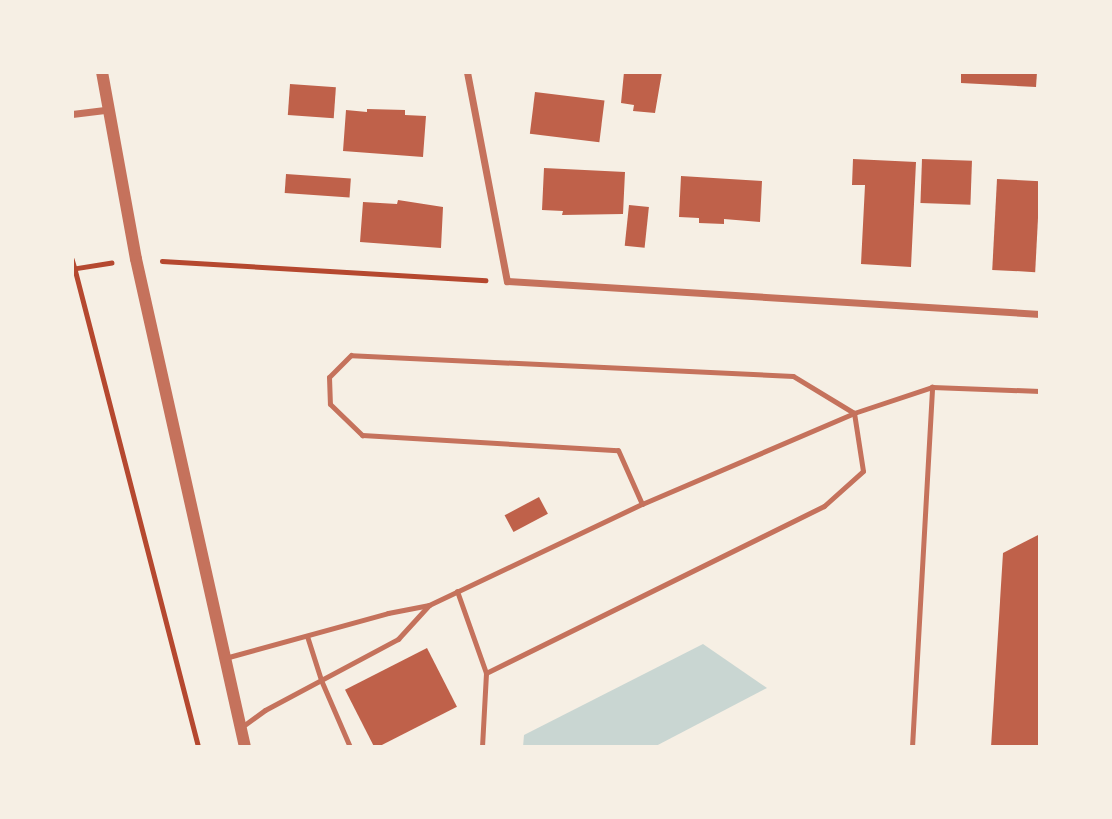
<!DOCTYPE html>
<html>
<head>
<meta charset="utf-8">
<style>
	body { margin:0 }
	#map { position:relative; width:1112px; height:819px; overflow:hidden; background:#f6efe4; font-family:"Nunito Sans",sans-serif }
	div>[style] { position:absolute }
	.water>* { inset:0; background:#c9d6d2 }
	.building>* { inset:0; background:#bf614a; transform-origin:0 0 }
	.path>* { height:4.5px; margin:-2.25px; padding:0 2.25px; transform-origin:2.25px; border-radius:2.25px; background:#b5482f }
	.service>* { height:5px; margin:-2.5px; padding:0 2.5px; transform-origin:2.5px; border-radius:2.5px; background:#c5725c }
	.minor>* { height:7px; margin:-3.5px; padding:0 3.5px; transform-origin:3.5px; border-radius:3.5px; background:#c5725c }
	.tertiary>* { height:12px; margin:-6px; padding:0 6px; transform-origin:6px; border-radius:6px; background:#c5725c }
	span { translate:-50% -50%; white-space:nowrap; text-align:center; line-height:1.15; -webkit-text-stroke:5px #f6efe4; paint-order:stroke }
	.frame { position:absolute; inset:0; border:74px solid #f6efe4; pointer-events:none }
</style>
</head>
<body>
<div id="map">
	<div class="water">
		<i style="clip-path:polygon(703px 644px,767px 688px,654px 747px,523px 747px,524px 735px)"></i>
	</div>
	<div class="building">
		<i style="clip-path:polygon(624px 72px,662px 72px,655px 113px,633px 111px,634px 105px,621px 103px)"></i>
		<i style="clip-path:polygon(961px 72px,1037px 72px,1036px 87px,961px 83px)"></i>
		<i style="left:290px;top:84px;width:46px;height:31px;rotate:4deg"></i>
		<i style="left:535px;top:92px;width:70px;height:42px;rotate:7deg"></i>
		<i style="clip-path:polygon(367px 109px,405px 110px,405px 115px,426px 116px,423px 157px,343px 151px,346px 110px,367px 112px)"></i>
		<i style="clip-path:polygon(853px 159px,916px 162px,911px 267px,861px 264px,865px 185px,852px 185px)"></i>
		<i style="left:922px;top:159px;width:50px;height:44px;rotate:2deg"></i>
		<i style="clip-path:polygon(544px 168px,625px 172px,623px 214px,562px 215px,563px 211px,542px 210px)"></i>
		<i style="left:286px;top:174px;width:65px;height:19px;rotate:4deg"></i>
		<i style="clip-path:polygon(681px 176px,762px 181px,760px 222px,724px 219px,724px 224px,699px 223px,699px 218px,679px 217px)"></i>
		<i style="left:997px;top:179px;width:43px;height:91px;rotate:3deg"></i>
		<i style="clip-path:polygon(398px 200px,443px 207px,441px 248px,360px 242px,363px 202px,397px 204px)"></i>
		<i style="left:629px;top:205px;width:20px;height:41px;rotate:6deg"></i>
		<i style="left:539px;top:497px;width:19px;height:39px;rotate:62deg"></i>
		<i style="clip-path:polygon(1040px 534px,1040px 747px,991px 747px,1003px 553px)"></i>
		<i style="left:427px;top:648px;width:66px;height:92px;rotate:63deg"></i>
	</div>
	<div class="path">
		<i style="left:72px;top:259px;width:10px;rotate:73deg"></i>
		<i style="left:162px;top:261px;width:324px;rotate:3.4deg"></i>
		<i style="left:112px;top:263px;width:37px;rotate:171deg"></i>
		<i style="left:75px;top:269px;width:494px;rotate:75.5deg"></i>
	</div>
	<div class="service">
		<i style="left:457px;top:591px;width:87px;rotate:70.5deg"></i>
		<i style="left:486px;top:673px;width:74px;rotate:93.1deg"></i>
		<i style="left:307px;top:636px;width:46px;rotate:72.3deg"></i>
		<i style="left:321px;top:680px;width:73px;rotate:66.6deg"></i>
		<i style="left:225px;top:658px;width:169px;rotate:-15.4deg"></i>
		<i style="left:388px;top:613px;width:42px;rotate:-11deg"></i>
		<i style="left:429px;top:605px;width:236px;rotate:-25.4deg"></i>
		<i style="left:642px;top:504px;width:231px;rotate:-23.2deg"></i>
		<i style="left:854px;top:413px;width:82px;rotate:-18.4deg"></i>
		<i style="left:932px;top:387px;width:108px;rotate:2.1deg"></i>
		<i style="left:486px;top:673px;width:377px;rotate:-26.3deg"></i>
		<i style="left:824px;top:506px;width:52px;rotate:-41.9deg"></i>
		<i style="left:863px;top:471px;width:59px;rotate:-98.8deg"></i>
		<i style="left:854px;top:413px;width:71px;rotate:-148.8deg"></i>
		<i style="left:793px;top:376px;width:442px;rotate:-177.3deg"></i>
		<i style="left:351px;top:355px;width:31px;rotate:135deg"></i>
		<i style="left:329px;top:377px;width:27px;rotate:88deg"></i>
		<i style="left:330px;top:404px;width:45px;rotate:44.1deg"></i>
		<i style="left:362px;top:435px;width:256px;rotate:3.4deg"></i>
		<i style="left:618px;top:450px;width:59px;rotate:66deg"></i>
		<i style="left:243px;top:726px;width:27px;rotate:-36deg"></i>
		<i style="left:265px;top:710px;width:151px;rotate:-28.1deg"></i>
		<i style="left:398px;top:639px;width:46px;rotate:-47.6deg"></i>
		<i style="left:912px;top:747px;width:361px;rotate:-86.8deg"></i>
	</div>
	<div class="minor">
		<i style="left:467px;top:72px;width:213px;rotate:79.2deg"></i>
		<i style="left:507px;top:281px;width:534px;rotate:3.54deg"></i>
		<i style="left:72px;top:114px;width:35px;rotate:-7deg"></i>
	</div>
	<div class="tertiary">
		<i style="left:102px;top:72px;width:190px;rotate:79.7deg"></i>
		<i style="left:136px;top:259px;width:500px;rotate:77.41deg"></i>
	</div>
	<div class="frame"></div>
</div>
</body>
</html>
